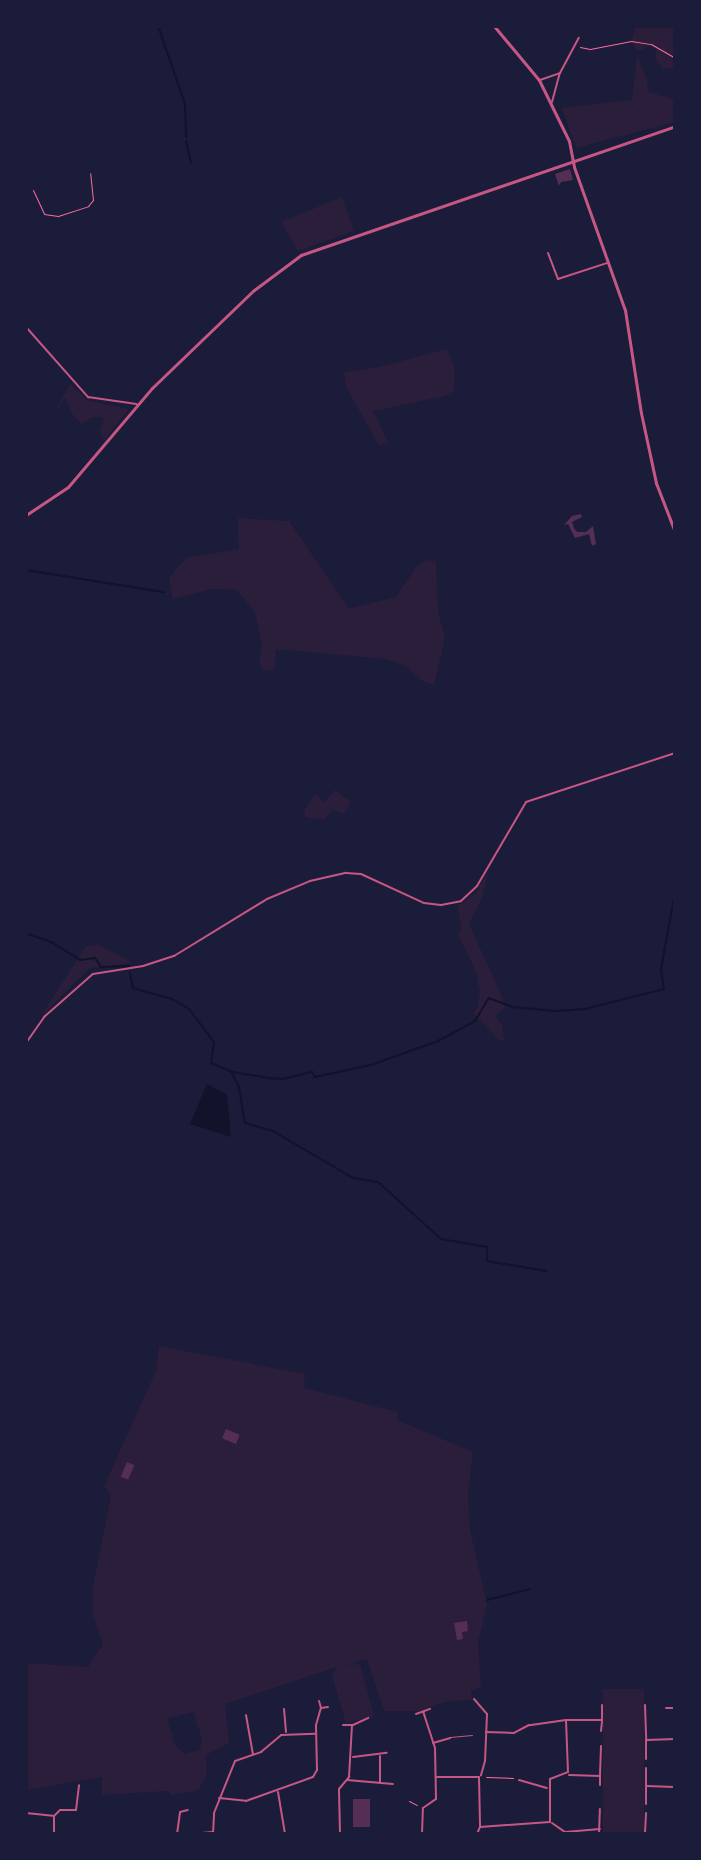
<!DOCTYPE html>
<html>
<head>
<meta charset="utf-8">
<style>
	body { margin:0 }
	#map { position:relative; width:701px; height:1860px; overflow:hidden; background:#1b1b3a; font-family:"Sofia Sans Condensed",sans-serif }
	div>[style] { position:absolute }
	.green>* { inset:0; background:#2a1e3b; transform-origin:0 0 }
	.water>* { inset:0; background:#12122b }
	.stream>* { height:2px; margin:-1px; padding:0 1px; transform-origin:1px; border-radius:1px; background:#12122b }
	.building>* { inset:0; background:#542f53; transform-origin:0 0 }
	.path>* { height:1px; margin:-0.5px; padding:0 0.5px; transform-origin:0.5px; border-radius:0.5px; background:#ff6b9d }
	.service>* { height:1px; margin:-0.5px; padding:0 0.5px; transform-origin:0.5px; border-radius:0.5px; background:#c65784 }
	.minor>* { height:2px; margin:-1px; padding:0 1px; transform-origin:1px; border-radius:1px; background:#c65784 }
	.tertiary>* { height:3px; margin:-1.5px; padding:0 1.5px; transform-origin:1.5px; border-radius:1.5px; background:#c65784 }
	span { translate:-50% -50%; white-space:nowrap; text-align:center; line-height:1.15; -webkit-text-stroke:6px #1b1b3a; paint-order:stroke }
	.frame { position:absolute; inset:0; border:28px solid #1b1b3a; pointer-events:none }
</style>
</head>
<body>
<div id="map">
	<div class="green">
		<i style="clip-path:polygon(636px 26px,675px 26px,675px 67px,664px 69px,656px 61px,656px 49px,650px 46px,638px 51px,631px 42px)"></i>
		<i style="clip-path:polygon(637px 56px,647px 80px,648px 92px,675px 100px,675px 122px,576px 148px,562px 108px,632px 100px)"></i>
		<i style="clip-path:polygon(342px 197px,354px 231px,298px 251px,281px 222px)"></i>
		<i style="clip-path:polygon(447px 349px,455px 370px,454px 391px,445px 396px,373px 411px,388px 442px,379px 446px,346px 387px,344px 372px,379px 367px)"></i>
		<i style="clip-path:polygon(70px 384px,87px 400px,129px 409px,105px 440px,100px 432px,104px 418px,92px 417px,82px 424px,74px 417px,65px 398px,54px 413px)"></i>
		<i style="clip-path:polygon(238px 518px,289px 521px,349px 609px,396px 597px,417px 566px,426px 560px,436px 561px,438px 611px,445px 638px,434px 685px,422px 681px,404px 665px,386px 659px,308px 652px,276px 649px,274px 671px,265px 670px,259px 664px,262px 646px,255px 612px,237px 590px,212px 589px,173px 599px,169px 578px,186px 558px,239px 549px)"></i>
		<i style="clip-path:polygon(335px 790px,351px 802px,344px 814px,333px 810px,324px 820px,305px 817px,304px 811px,315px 794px,325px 802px)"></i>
		<i style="clip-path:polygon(489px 870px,482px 898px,469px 924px,502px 996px,505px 1008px,495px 1016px,502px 1025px,504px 1040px,500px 1041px,473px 1013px,478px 1007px,480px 991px,476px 972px,458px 934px,462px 928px,457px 906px,475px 894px)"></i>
		<i style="clip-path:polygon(99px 945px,133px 963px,90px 968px,40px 1017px,86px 946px)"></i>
		<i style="clip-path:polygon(evenodd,159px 1346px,305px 1374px,304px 1388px,398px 1412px,397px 1420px,473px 1452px,468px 1494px,470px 1529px,487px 1604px,478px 1642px,481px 1687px,471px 1691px,472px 1700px,444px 1702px,421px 1711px,384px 1711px,367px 1659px,346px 1665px,360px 1664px,374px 1716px,346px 1723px,332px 1675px,337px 1667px,225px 1704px,229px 1743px,206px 1755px,207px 1774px,198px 1790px,171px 1795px,168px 1791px,102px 1795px,102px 1777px,26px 1790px,26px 1663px,88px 1667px,103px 1644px,93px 1615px,93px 1587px,111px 1495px,104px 1486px,156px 1371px,159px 1346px,193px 1712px,202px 1738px,200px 1750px,184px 1754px,175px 1744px,167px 1719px,193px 1712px)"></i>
		<i style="left:644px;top:1689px;width:145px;height:41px;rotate:90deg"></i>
	</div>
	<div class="water">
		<i style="clip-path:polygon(207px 1084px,227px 1095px,231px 1137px,190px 1124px)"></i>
	</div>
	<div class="stream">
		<i style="left:158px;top:26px;width:83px;rotate:70.9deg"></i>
		<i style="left:185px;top:104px;width:33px;rotate:88deg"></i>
		<i style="left:186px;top:141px;width:22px;rotate:77deg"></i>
		<i style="left:26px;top:570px;width:140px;rotate:9.1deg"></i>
		<i style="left:26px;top:814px;width:1px;rotate:90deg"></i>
		<i style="left:26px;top:933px;width:29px;rotate:20deg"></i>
		<i style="left:53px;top:943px;width:32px;rotate:32deg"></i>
		<i style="left:80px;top:960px;width:15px;rotate:-8deg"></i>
		<i style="left:95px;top:958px;width:11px;rotate:56deg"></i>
		<i style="left:101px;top:967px;width:28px;rotate:-2deg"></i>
		<i style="left:130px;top:973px;width:15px;rotate:79deg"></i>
		<i style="left:133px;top:988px;width:41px;rotate:15.8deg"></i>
		<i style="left:172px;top:999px;width:20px;rotate:30deg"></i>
		<i style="left:189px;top:1009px;width:41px;rotate:52.9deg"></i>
		<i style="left:214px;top:1042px;width:21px;rotate:98deg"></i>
		<i style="left:211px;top:1063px;width:23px;rotate:23deg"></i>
		<i style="left:232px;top:1072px;width:36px;rotate:9deg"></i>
		<i style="left:268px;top:1078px;width:15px;rotate:4deg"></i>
		<i style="left:283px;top:1079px;width:30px;rotate:-14deg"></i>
		<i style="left:312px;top:1072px;width:6px;rotate:59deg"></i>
		<i style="left:315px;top:1077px;width:57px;rotate:-12.1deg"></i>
		<i style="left:371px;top:1065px;width:71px;rotate:-19.7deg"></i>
		<i style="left:438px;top:1041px;width:42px;rotate:-28.4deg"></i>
		<i style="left:475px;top:1021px;width:27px;rotate:-59deg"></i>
		<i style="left:489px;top:998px;width:26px;rotate:21deg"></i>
		<i style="left:513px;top:1007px;width:42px;rotate:5.4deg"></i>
		<i style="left:555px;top:1011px;width:30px;rotate:-4deg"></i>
		<i style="left:585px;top:1009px;width:81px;rotate:-14.2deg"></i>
		<i style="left:664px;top:989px;width:20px;rotate:-99deg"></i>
		<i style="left:661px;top:969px;width:72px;rotate:-79.6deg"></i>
		<i style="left:674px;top:898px;width:25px;rotate:-88deg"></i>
		<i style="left:232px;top:1073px;width:16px;rotate:63deg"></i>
		<i style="left:239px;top:1087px;width:36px;rotate:81deg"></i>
		<i style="left:245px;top:1123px;width:29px;rotate:16deg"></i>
		<i style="left:273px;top:1131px;width:93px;rotate:30.4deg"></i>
		<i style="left:353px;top:1178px;width:25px;rotate:9deg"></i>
		<i style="left:378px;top:1182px;width:85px;rotate:42.1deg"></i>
		<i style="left:441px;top:1239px;width:47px;rotate:9.9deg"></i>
		<i style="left:487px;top:1247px;width:14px;rotate:90deg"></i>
		<i style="left:487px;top:1261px;width:60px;rotate:9.6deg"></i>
		<i style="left:487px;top:1600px;width:44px;rotate:-14.3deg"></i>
	</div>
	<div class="building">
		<i style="clip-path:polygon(570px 169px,573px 180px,561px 182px,559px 186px,555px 174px)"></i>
		<i style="clip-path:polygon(581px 514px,582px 517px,572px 522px,574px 528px,577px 532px,586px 532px,593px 526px,596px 544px,592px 546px,589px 534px,575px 538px,568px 524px,564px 525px,572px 516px)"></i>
		<i style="left:226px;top:1429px;width:15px;height:10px;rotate:23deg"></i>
		<i style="left:127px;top:1462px;width:8px;height:16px;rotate:23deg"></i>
		<i style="clip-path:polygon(467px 1621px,468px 1631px,462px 1632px,463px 1639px,457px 1640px,454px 1623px)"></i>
		<i style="left:353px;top:1799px;width:17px;height:28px"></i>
	</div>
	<div class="path">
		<i style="left:580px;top:47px;width:10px;rotate:11deg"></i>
		<i style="left:590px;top:49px;width:42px;rotate:-11deg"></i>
		<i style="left:631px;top:41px;width:20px;rotate:9deg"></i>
		<i style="left:651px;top:44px;width:28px;rotate:30deg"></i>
		<i style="left:33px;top:190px;width:26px;rotate:65deg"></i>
		<i style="left:44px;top:214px;width:14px;rotate:8deg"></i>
		<i style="left:58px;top:216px;width:32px;rotate:-18deg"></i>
		<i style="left:88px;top:206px;width:8px;rotate:-50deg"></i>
		<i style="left:93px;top:200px;width:27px;rotate:-96deg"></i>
		<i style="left:486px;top:1777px;width:27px;rotate:2deg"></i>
		<i style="left:409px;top:1801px;width:9px;rotate:27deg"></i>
	</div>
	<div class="service">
		<i style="left:450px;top:1737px;width:22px;rotate:-5deg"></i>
	</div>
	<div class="minor">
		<i style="left:540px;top:80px;width:21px;rotate:-19deg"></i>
		<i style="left:552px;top:102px;width:30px;rotate:-75deg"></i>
		<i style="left:560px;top:73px;width:40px;rotate:-62deg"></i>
		<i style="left:548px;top:253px;width:28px;rotate:69deg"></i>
		<i style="left:558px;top:279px;width:52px;rotate:-18.1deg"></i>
		<i style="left:26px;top:327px;width:94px;rotate:48.5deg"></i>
		<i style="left:88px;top:397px;width:49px;rotate:8.3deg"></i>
		<i style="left:26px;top:1043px;width:32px;rotate:-55deg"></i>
		<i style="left:44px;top:1017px;width:65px;rotate:-41.3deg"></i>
		<i style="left:93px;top:974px;width:51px;rotate:-9.1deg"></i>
		<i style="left:143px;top:966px;width:33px;rotate:-18deg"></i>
		<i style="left:174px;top:956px;width:109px;rotate:-31.5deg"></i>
		<i style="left:267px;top:899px;width:47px;rotate:-22.7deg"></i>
		<i style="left:310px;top:881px;width:37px;rotate:-13deg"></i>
		<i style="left:346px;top:873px;width:15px;rotate:4deg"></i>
		<i style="left:361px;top:874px;width:69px;rotate:24.7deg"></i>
		<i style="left:424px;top:903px;width:17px;rotate:7deg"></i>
		<i style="left:441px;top:905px;width:20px;rotate:-11deg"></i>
		<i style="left:461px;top:901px;width:22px;rotate:-43deg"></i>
		<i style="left:477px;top:886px;width:97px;rotate:-59.7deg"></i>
		<i style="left:526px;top:802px;width:157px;rotate:-18.2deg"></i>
		<i style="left:474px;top:1699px;width:20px;rotate:49deg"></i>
		<i style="left:487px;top:1714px;width:47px;rotate:92.4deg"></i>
		<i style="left:485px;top:1761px;width:15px;rotate:106deg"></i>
		<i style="left:319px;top:1701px;width:7px;rotate:74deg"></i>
		<i style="left:321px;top:1708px;width:7px;rotate:-8deg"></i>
		<i style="left:645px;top:1705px;width:35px;rotate:88deg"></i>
		<i style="left:646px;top:1740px;width:29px;rotate:-2deg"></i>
		<i style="left:666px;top:1708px;width:9px"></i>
		<i style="left:284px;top:1709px;width:23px;rotate:85deg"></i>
		<i style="left:416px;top:1714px;width:15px;rotate:-20deg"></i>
		<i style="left:246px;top:1715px;width:40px;rotate:80deg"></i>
		<i style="left:567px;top:1720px;width:35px"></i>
		<i style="left:602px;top:1720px;width:15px;rotate:-90deg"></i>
		<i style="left:353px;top:1725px;width:17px;rotate:-25deg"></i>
		<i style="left:601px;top:1731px;width:10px;rotate:-84deg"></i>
		<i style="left:646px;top:1741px;width:18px;rotate:90deg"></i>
		<i style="left:433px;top:1743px;width:18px;rotate:-16deg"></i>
		<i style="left:380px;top:1756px;width:26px;rotate:90deg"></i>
		<i style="left:353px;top:1757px;width:34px;rotate:-7deg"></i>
		<i style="left:646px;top:1768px;width:17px;rotate:90deg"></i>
		<i style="left:569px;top:1775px;width:31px;rotate:2deg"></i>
		<i style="left:600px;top:1776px;width:9px;rotate:90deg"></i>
		<i style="left:600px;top:1775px;width:29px;rotate:-88deg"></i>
		<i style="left:436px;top:1777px;width:43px"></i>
		<i style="left:479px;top:1777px;width:49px;rotate:88.8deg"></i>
		<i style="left:347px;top:1780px;width:46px;rotate:5deg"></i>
		<i style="left:519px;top:1780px;width:29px;rotate:16deg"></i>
		<i style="left:278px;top:1792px;width:43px;rotate:80.5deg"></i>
		<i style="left:219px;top:1798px;width:27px;rotate:6deg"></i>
		<i style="left:246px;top:1801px;width:71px;rotate:-19.7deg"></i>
		<i style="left:313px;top:1777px;width:8px;rotate:-60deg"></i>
		<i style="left:317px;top:1770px;width:45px;rotate:-91.3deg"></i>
		<i style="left:316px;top:1725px;width:18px;rotate:-74deg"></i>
		<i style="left:646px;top:1804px;width:18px;rotate:-90deg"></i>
		<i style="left:646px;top:1786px;width:29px;rotate:2deg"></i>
		<i style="left:26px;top:1813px;width:27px;rotate:6deg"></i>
		<i style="left:552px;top:1823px;width:16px;rotate:35deg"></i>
		<i style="left:565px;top:1832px;width:35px;rotate:-5deg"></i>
		<i style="left:179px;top:1833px;width:11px;rotate:5deg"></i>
		<i style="left:645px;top:1833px;width:20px;rotate:-87deg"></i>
		<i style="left:54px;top:1834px;width:18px;rotate:-90deg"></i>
		<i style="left:54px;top:1816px;width:8px;rotate:-45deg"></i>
		<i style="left:60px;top:1810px;width:16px"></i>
		<i style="left:76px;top:1810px;width:25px;rotate:-83deg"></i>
		<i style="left:177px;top:1834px;width:22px;rotate:-82deg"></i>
		<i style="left:180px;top:1812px;width:8px;rotate:-14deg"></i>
		<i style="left:192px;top:1834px;width:20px;rotate:-6deg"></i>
		<i style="left:213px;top:1834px;width:21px;rotate:-87deg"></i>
		<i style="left:214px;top:1813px;width:56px;rotate:-68deg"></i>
		<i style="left:235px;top:1761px;width:28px;rotate:-19deg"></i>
		<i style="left:261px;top:1752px;width:26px;rotate:-40deg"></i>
		<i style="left:281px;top:1735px;width:34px;rotate:-2deg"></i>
		<i style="left:340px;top:1834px;width:45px;rotate:-91.3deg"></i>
		<i style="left:339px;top:1789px;width:16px;rotate:-50deg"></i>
		<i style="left:349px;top:1777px;width:52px;rotate:-86.7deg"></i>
		<i style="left:352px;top:1725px;width:9px;rotate:180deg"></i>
		<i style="left:422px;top:1834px;width:26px;rotate:-88deg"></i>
		<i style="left:423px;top:1808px;width:16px;rotate:-35deg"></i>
		<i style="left:436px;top:1799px;width:51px;rotate:-91.1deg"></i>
		<i style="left:435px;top:1748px;width:38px;rotate:-108deg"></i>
		<i style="left:477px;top:1834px;width:8px;rotate:-67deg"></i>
		<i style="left:480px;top:1827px;width:70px;rotate:-4.1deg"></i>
		<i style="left:550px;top:1822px;width:43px;rotate:-90deg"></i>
		<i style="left:550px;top:1779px;width:19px;rotate:-21deg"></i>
		<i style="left:568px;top:1772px;width:52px;rotate:-92.2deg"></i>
		<i style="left:566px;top:1720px;width:37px;rotate:172deg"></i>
		<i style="left:529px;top:1725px;width:17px;rotate:152deg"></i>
		<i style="left:514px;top:1733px;width:28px;rotate:-178deg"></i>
		<i style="left:599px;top:1834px;width:25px;rotate:-88deg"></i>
		<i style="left:645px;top:1834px;width:30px;rotate:-2deg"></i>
	</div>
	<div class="tertiary">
		<i style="left:494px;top:26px;width:70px;rotate:50.2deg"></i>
		<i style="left:539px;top:80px;width:68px;rotate:63.8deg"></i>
		<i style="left:569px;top:141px;width:26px;rotate:79deg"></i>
		<i style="left:574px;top:167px;width:152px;rotate:70.4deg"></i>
		<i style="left:625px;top:310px;width:104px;rotate:81.2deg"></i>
		<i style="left:641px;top:413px;width:72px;rotate:77.9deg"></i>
		<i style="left:656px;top:483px;width:53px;rotate:68.8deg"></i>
		<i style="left:26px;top:515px;width:50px;rotate:-33.7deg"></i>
		<i style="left:68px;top:487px;width:130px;rotate:-49.7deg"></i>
		<i style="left:152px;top:388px;width:141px;rotate:-43.9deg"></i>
		<i style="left:254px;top:290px;width:59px;rotate:-36.7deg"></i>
		<i style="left:301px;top:255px;width:396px;rotate:-19deg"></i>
	</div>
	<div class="frame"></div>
</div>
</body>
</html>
